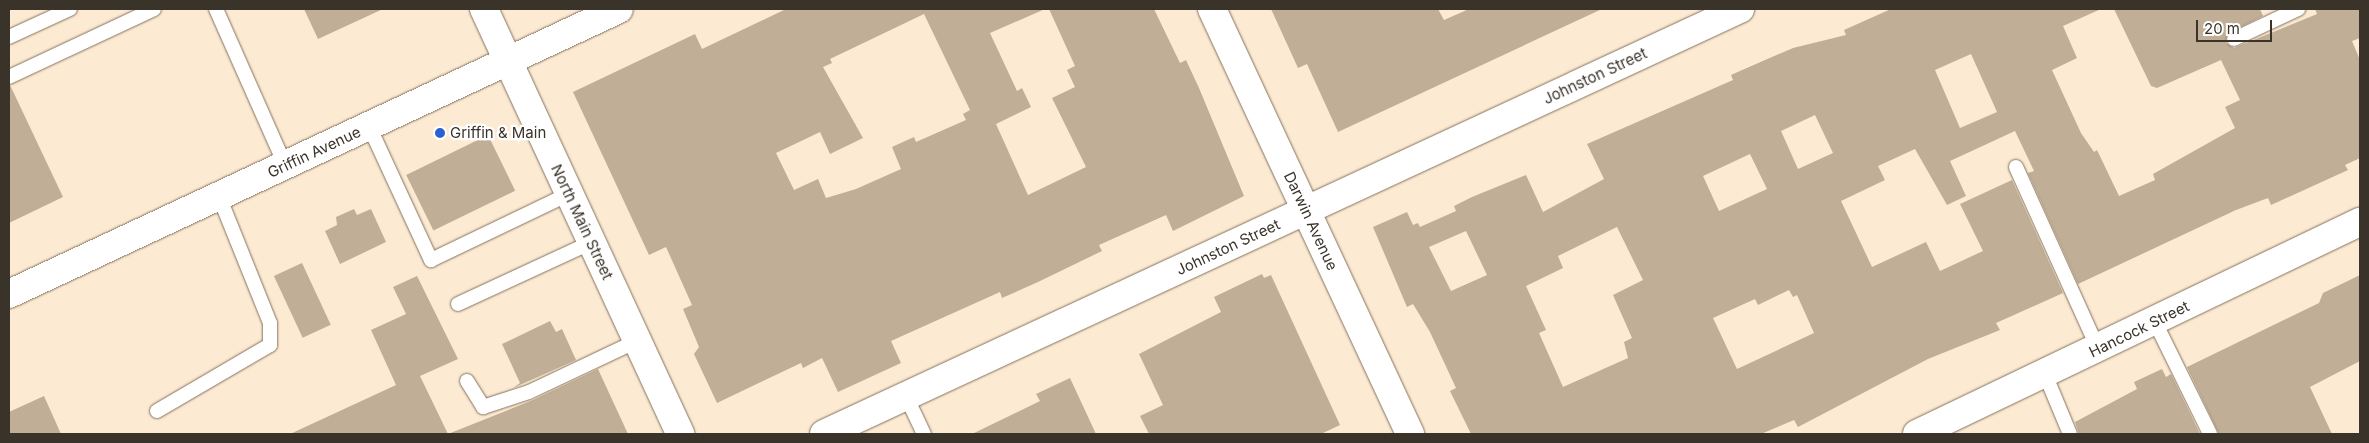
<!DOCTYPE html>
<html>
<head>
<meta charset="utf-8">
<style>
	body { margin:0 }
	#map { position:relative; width:2369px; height:443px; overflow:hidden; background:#fdead2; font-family:Inter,sans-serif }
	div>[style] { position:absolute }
	.building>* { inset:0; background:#c0ae97; transform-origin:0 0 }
	.roads { filter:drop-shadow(0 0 1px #83725d) drop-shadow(0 0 1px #83725d) }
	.lane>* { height:14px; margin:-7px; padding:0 7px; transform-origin:7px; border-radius:7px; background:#fff }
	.street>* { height:28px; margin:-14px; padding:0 14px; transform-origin:14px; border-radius:14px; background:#fff }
	.secondary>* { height:28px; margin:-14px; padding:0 14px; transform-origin:14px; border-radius:14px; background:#fff }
	.dots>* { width:14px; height:14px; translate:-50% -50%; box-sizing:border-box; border:2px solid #fff; border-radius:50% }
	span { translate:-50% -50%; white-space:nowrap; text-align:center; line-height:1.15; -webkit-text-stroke:4.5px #fff; paint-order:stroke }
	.street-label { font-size:15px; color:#3a332a }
	.poi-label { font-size:15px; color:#3a332a }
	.left { translate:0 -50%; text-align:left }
	.frame { position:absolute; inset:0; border:10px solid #3a332a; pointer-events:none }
	.scale { position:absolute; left:2196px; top:20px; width:76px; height:22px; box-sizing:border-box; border:2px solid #3a332a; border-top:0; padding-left:6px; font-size:15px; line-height:18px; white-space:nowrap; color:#3a332a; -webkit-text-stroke:4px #fff; paint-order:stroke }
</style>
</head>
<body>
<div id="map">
	<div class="building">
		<i style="clip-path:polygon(304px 9px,383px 9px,318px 39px)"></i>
		<i style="clip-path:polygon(evenodd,786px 9px,1045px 9px,990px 33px,1017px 91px,1022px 88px,1031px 107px,996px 124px,1028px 195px,1086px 167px,1052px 98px,1075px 87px,1067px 70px,1075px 66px,1049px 9px,1154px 9px,1180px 63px,1186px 60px,1199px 88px,1244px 196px,1173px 231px,1166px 215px,1099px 245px,1102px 251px,1038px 282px,1002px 298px,1000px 292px,891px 341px,901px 363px,838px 392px,822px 358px,803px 368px,801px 363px,717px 403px,694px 354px,699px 347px,683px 309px,692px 305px,666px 247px,649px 255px,573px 92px,695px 34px,702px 49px,786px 9px,924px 14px,970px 110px,963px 114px,966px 120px,916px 142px,914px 137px,892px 147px,901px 169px,856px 189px,826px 198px,818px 179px,794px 190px,776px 153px,820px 132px,830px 154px,863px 138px,823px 67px,832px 63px,830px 59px,924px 14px)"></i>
		<i style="clip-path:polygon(1271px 9px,1438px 9px,1444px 20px,1469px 9px,1602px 9px,1338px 132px,1307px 64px,1298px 68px)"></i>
		<i style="clip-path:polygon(evenodd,1891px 9px,2101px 9px,2063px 26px,2077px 58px,2052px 70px,2081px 133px,2094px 152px,2097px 150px,2119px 196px,2155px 180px,2153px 174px,2235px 128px,2225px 107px,2240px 100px,2221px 60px,2157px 88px,2151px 86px,2114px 9px,2260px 9px,2263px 16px,2227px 34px,2226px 43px,2234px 48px,2317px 14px,2315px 9px,2360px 9px,2360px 38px,2352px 41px,2360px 60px,2360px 158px,2345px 165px,2348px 170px,2271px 205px,2268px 198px,2236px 210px,2078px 284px,2028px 173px,2034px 171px,2015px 131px,1950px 161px,1966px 196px,1947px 205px,1915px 149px,1878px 166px,1885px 180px,1841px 201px,1872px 267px,1926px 242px,1940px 271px,1983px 251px,1960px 204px,2012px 180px,2063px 293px,1996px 323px,2000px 330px,1928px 359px,1798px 427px,1794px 420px,1761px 434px,1471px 434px,1450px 391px,1456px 388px,1430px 332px,1413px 304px,1407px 307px,1373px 227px,1407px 212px,1413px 225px,1418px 223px,1420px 227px,1456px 211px,1454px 206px,1472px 197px,1526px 175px,1543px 212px,1604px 179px,1587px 144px,1733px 80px,1731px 75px,1749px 67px,1793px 48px,1846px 35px,1844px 30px,1891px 9px,1971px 54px,1997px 112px,1960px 128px,1935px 70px,1971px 54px,1891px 9px,1815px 115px,1833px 153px,1798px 169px,1781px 131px,1815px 115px,1891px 9px,1750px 154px,1767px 189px,1719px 211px,1703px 176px,1750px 154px,1891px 9px,1617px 227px,1643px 280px,1613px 295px,1632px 338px,1624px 342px,1628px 358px,1563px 387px,1539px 333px,1546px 330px,1526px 286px,1563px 268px,1558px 256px,1617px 227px,1891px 9px,1466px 231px,1487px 275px,1451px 291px,1429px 247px,1466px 231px,1891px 9px,1789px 290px,1793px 297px,1797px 295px,1814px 333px,1737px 369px,1713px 318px,1755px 299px,1758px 305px,1789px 290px)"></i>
		<i style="clip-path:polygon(10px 85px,63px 197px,9px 223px,9px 86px)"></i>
		<i style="left:488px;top:135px;width:62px;height:91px;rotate:64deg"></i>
		<i style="clip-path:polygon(354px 209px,357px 215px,371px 209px,386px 242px,340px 264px,325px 231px,337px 225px,336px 217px)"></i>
		<i style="left:302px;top:263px;width:68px;height:31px;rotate:65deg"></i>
		<i style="clip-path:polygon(1262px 274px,1264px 278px,1271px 275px,1340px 425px,1321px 434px,1149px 434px,1140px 416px,1163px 405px,1139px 354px,1221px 312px,1214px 297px)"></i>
		<i style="clip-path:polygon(2360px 275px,2360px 361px,2310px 387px,2332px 434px,2219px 434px,2187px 367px,2319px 303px,2323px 293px)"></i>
		<i style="clip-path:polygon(417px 276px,458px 359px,420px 376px,448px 434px,290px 434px,396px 385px,371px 330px,406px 314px,393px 287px)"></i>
		<i style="clip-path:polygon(550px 321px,556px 332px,562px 329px,576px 360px,513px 388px,520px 383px,502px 344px)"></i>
		<i style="clip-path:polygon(598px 369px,628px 434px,448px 434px,533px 400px)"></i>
		<i style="clip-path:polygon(2162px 369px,2166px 377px,2171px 374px,2200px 434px,2079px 434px,2075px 422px,2137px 389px,2134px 382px)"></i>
		<i style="clip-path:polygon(1070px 378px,1096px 434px,972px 434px,1040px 401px,1036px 394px)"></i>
		<i style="clip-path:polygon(44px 396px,61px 434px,9px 434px,9px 412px)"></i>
	</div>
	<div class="roads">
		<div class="lane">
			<i style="left:216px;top:9px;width:171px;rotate:66.1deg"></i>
			<i style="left:9px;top:37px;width:67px;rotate:-24.7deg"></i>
			<i style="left:2234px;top:39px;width:71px;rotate:-25.1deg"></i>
			<i style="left:9px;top:77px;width:160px;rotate:-25.1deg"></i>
			<i style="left:369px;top:126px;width:148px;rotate:65.2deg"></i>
			<i style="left:431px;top:260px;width:153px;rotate:-25.6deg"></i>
			<i style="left:2016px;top:167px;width:200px;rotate:65.7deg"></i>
			<i style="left:458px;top:304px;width:148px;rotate:-24.8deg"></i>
			<i style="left:2155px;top:322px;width:125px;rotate:63.8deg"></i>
			<i style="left:2045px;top:374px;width:65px;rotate:67.4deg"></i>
			<i style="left:467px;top:381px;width:31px;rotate:58deg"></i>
			<i style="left:483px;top:407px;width:48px;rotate:-18.1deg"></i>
			<i style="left:529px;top:392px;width:119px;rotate:-25.3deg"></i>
			<i style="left:906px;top:396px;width:42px;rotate:64.7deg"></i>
			<i style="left:157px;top:411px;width:131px;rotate:-30.3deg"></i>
			<i style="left:270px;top:345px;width:22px;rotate:-90deg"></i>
			<i style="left:270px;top:323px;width:137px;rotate:-111.9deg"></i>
		</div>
		<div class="street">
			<i style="left:824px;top:434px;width:1010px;rotate:-24.89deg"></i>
			<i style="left:1917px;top:434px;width:491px;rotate:-25.6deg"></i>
		</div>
		<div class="secondary">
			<i style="left:484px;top:9px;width:468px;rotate:65.2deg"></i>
			<i style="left:1212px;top:9px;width:469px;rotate:65deg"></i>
			<i style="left:9px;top:294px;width:673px;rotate:-25.04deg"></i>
		</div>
	</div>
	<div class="dots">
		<i style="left:440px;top:133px;background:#2961cf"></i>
	</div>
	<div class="street-label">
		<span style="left:1595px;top:76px;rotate:-25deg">Johnston Street</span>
		<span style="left:314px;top:152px;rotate:-25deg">Griffin Avenue</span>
		<span style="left:1311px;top:221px;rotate:65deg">Darwin Avenue</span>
		<span style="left:582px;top:222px;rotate:65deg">North Main Street</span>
		<span style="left:1228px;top:247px;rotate:-25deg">Johnston Street</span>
		<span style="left:2139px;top:329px;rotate:-26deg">Hancock Street</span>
	</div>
	<div class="poi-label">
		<span class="left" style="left:450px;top:133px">Griffin &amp; Main</span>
	</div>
	<div class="frame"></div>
	<div class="scale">20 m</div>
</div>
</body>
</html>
